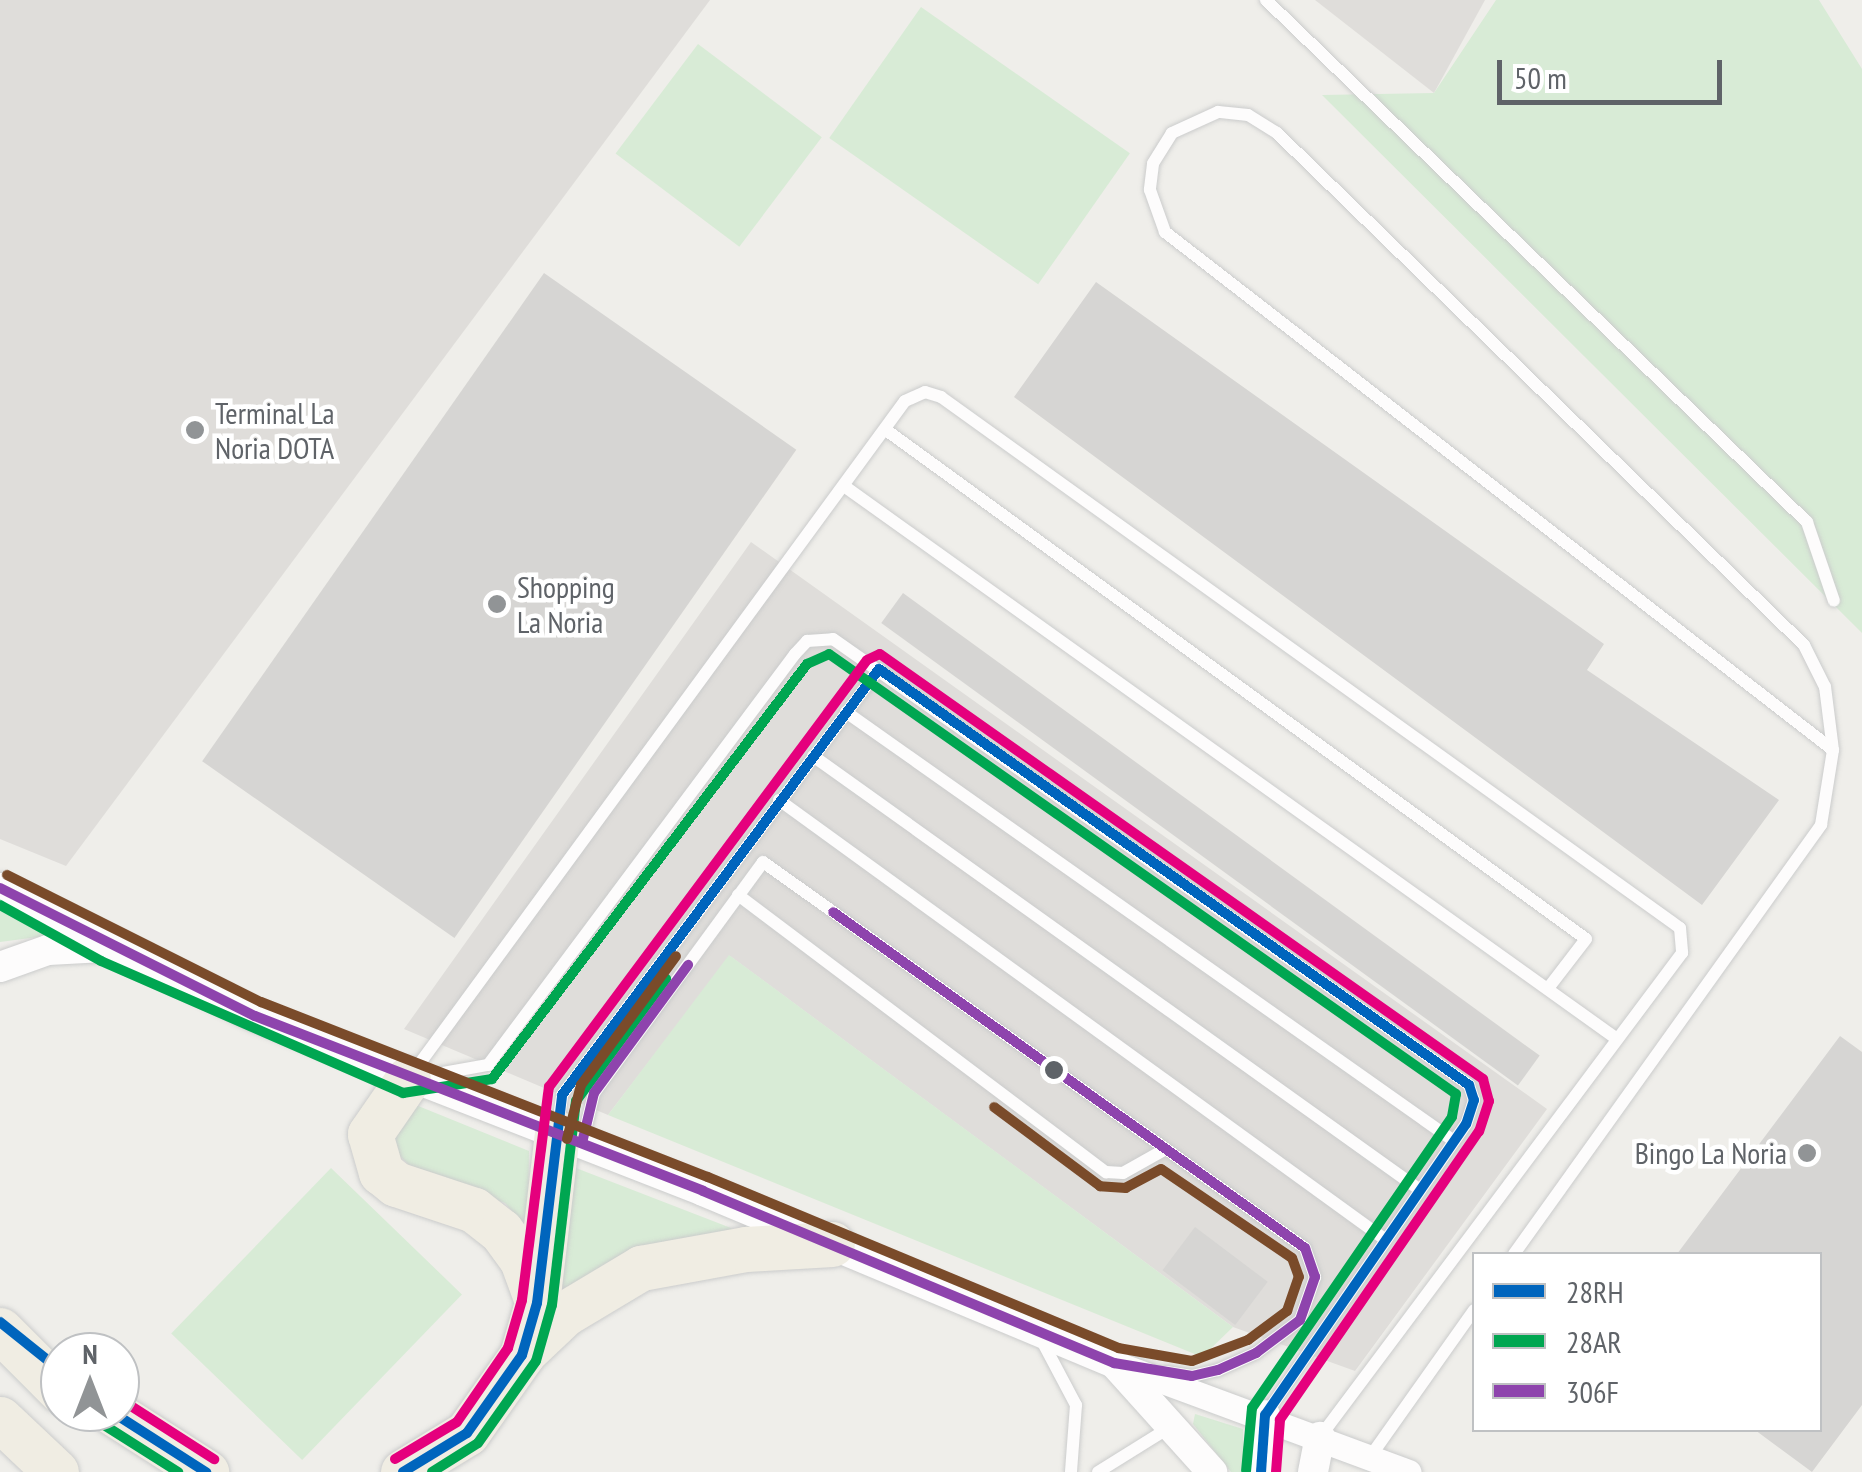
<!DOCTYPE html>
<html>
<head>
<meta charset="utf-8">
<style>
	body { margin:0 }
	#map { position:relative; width:1862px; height:1472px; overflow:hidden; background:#efeeea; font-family:"PT Sans Narrow",sans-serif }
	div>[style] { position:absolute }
	.industrial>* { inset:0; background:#dfddda }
	.green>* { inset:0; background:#d8ebd6; transform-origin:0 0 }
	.building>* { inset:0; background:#d6d5d3; transform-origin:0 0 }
	.roads { filter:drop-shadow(0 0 2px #cbcccc) drop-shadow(0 0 2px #cbcccc) }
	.service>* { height:12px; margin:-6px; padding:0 6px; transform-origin:6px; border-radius:6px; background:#fdfcfc }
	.minor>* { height:25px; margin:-12.5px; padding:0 12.5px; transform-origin:12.5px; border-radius:12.5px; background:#fdfcfc }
	.tertiary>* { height:30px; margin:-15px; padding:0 15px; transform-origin:15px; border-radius:15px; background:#fdfcfc }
	.motorway>* { height:45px; margin:-22.5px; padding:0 22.5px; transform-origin:22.5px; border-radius:22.5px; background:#f0ede3 }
	.bus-1>* { height:10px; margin:-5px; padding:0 5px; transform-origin:5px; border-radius:5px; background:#0065bd }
	.bus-2>* { height:10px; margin:-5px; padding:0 5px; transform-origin:5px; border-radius:5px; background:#00a651 }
	.bus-3>* { height:10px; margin:-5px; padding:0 5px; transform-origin:5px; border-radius:5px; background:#8e44ad }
	.bus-4>* { height:10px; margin:-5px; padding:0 5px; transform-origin:5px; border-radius:5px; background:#7a4b2a }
	.bus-5>* { height:10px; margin:-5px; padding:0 5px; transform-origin:5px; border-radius:5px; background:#e5007d }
	.dots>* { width:28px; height:28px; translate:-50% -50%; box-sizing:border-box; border:5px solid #fff; border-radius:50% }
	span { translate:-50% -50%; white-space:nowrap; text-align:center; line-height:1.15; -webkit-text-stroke:9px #fff; paint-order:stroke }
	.poi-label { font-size:30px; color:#5f6368 }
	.left { translate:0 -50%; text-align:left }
	.right { translate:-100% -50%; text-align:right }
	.legend { position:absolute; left:1472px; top:1252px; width:350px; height:180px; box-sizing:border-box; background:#fff; border:2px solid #bfc1c3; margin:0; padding:12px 18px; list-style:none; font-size:30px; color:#5f6368 }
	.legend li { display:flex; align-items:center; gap:20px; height:50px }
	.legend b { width:50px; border:2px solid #bfc1c3 }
	.north { position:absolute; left:40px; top:1332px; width:100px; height:100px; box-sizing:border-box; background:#fff; border:2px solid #bfc1c3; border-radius:50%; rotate:0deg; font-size:28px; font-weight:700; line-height:40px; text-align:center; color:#5f6368 }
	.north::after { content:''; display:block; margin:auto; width:35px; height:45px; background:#919496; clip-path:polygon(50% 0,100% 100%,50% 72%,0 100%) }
	.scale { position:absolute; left:1497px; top:60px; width:225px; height:45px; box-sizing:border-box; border:5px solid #5f6368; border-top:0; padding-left:12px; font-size:30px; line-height:35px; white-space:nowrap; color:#5f6368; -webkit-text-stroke:8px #fff; paint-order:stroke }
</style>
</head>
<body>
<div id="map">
	<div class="industrial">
		<i style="clip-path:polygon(0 0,710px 0,66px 866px,0 839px)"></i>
		<i style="clip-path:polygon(1315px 0,1485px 0,1434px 93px)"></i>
		<i style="clip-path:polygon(751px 542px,1547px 1109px,1355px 1371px,1233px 1327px,730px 956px,608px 1115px,404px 1029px)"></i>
	</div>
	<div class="green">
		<i style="clip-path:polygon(1496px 0,1819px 0,1862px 69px,1862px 633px,1322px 95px,1434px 93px)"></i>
		<i style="left:921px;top:7px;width:255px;height:160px;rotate:35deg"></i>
		<i style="left:698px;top:44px;width:155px;height:137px;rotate:37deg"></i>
		<i style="clip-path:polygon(0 907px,53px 935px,0 942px)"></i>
		<i style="clip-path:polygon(729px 955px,1233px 1327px,1202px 1357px,608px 1115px)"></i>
		<i style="clip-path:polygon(406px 1101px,529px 1151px,528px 1230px,505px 1203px,413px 1169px,400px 1156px,391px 1127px)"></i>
		<i style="clip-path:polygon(563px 1163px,731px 1228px,733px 1232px,639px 1248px,555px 1296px)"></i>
		<i style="left:331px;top:1168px;width:182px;height:230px;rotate:44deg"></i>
		<i style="clip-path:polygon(1195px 1414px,1243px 1429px,1244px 1472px,1231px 1472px,1193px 1424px)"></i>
	</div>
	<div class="building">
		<i style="left:544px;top:273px;width:308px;height:596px;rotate:35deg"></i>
		<i style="clip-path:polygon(1096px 282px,1604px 644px,1587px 670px,1779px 800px,1702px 905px,1014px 397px)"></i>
		<i style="left:903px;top:593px;width:787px;height:37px;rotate:36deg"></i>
		<i style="clip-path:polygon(1840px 1036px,1862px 1052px,1862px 1405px,1812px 1472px,1755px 1430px,1820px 1430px,1820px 1254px,1677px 1254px)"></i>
		<i style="left:1195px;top:1227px;width:91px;height:54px;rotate:37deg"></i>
	</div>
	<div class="roads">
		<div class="service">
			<i style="left:1266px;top:0;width:752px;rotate:43.98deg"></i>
			<i style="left:1807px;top:522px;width:83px;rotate:71.1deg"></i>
			<i style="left:886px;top:430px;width:865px;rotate:36.02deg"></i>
			<i style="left:1586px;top:939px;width:61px;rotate:127.6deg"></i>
			<i style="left:844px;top:486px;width:950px;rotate:35.58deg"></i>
			<i style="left:846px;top:712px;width:744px;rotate:35.21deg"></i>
			<i style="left:813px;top:756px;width:746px;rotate:35.56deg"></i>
			<i style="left:779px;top:800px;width:746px;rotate:35.95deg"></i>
			<i style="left:738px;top:895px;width:461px;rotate:37deg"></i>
			<i style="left:1106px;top:1172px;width:17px;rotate:3deg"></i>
			<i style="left:1123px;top:1173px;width:45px;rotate:-29.4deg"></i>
			<i style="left:412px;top:1074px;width:834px;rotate:-53.78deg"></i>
			<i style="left:905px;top:401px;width:22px;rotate:-24deg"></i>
			<i style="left:925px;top:392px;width:17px;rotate:17deg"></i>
			<i style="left:941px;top:397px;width:910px;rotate:35.7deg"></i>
			<i style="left:1680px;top:928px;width:25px;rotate:85deg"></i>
			<i style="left:1682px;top:953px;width:604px;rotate:126.79deg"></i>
			<i style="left:426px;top:1076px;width:63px;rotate:-10.1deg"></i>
			<i style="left:488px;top:1065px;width:513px;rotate:-53.24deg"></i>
			<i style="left:795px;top:654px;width:18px;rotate:-47deg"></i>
			<i style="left:807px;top:641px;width:26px;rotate:-4deg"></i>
			<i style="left:833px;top:639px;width:777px;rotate:35.04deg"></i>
			<i style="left:1469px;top:1085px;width:16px;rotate:72deg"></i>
			<i style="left:1474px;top:1100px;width:25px;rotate:108deg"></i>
			<i style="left:1466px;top:1124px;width:354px;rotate:124.6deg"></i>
			<i style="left:558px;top:1125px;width:30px;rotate:-82deg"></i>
			<i style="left:562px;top:1095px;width:531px;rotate:-53.35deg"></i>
			<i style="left:582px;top:1143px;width:51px;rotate:-76.5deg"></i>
			<i style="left:594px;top:1093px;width:286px;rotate:-53.8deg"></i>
			<i style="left:763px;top:862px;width:665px;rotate:35.46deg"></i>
			<i style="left:1305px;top:1248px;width:31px;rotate:71deg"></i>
			<i style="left:1315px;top:1277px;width:46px;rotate:109.2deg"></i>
			<i style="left:1300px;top:1320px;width:55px;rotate:143.1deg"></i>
			<i style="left:1256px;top:1353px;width:42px;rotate:155.9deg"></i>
			<i style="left:1218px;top:1370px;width:27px;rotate:167deg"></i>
			<i style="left:1192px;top:1376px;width:26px;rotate:-171deg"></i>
			<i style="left:1514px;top:1254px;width:528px;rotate:-54.41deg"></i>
			<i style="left:1821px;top:825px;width:76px;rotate:-80.9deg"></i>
			<i style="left:1833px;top:750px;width:64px;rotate:-97.2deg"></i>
			<i style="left:1825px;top:687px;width:47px;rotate:-116.6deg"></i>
			<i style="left:1804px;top:645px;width:735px;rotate:-135.83deg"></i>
			<i style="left:1277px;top:133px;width:34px;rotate:-148deg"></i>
			<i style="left:1248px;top:115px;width:30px;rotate:-174deg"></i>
			<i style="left:1218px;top:112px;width:51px;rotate:155.5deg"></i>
			<i style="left:1172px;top:133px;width:36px;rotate:122deg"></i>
			<i style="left:1153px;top:164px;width:26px;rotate:97deg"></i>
			<i style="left:1150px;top:190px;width:45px;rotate:70.3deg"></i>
			<i style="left:1165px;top:232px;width:845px;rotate:37.79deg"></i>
			<i style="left:1041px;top:1339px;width:75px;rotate:62.1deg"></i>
			<i style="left:1076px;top:1405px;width:67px;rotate:94.3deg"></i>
			<i style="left:1370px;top:1457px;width:180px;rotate:-54.7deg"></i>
			<i style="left:1098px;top:1472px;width:87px;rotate:-31.9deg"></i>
		</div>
		<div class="minor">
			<i style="left:1114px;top:1363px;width:314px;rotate:20.3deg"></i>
		</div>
		<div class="tertiary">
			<i style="left:0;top:888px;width:285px;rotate:26.7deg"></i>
			<i style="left:255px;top:1016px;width:481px;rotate:21.3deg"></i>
			<i style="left:703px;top:1191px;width:446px;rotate:22.7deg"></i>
			<i style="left:1114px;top:1363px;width:147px;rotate:48deg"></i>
			<i style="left:0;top:967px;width:51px;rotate:-19.5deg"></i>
			<i style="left:48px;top:950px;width:56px;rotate:-3.1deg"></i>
			<i style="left:1261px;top:1472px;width:57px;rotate:-86deg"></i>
			<i style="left:1313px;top:1472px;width:36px;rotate:-79deg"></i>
		</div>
		<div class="motorway">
			<i style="left:408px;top:1079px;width:67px;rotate:124.6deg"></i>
			<i style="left:370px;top:1134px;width:40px;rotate:74deg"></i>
			<i style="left:381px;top:1172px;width:19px;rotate:39deg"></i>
			<i style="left:396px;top:1184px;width:82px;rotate:18.4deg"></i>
			<i style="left:474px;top:1210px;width:34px;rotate:38deg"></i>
			<i style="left:501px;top:1231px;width:36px;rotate:54deg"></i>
			<i style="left:522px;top:1260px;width:44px;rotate:69.9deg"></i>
			<i style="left:0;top:1330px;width:85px;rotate:45deg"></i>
			<i style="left:524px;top:1352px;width:55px;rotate:-43.5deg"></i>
			<i style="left:564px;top:1314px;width:90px;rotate:-30.9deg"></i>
			<i style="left:641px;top:1268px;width:107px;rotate:-10.3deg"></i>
			<i style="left:746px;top:1249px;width:86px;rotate:-3.3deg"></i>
			<i style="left:112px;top:1412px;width:112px;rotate:32.6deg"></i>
			<i style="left:0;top:1419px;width:77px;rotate:43.4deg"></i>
			<i style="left:403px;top:1472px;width:75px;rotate:-31.4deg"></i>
			<i style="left:467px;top:1433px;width:95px;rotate:-54.8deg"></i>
			<i style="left:522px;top:1355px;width:54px;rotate:-73.9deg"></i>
			<i style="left:537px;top:1303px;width:171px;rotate:-83.3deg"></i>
		</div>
	</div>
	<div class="bus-1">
		<i style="left:879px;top:669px;width:722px;rotate:35.19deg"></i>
		<i style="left:1469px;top:1085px;width:16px;rotate:72deg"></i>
		<i style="left:1474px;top:1100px;width:25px;rotate:108deg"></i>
		<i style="left:1466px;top:1124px;width:354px;rotate:124.6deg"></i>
		<i style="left:1265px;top:1415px;width:57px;rotate:94deg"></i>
		<i style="left:0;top:1322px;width:77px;rotate:38.7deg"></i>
		<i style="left:112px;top:1412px;width:112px;rotate:32.6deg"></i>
		<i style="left:403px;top:1472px;width:75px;rotate:-31.4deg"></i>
		<i style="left:467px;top:1433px;width:95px;rotate:-54.8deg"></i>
		<i style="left:522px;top:1355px;width:54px;rotate:-73.9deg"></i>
		<i style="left:537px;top:1303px;width:209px;rotate:-83.1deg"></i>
		<i style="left:562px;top:1095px;width:531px;rotate:-53.35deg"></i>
	</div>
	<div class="bus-2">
		<i style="left:0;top:905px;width:115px;rotate:29deg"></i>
		<i style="left:101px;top:961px;width:330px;rotate:23.6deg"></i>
		<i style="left:403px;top:1093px;width:90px;rotate:-8.9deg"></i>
		<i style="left:492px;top:1079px;width:521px;rotate:-52.8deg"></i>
		<i style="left:807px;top:664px;width:24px;rotate:-24deg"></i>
		<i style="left:829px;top:654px;width:766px;rotate:35.06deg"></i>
		<i style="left:1456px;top:1094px;width:23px;rotate:100deg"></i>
		<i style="left:1452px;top:1117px;width:353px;rotate:124.5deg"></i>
		<i style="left:1252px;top:1408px;width:63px;rotate:95.4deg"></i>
		<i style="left:104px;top:1425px;width:88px;rotate:32.4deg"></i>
		<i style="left:432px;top:1472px;width:54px;rotate:-32.2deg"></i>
		<i style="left:478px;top:1443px;width:100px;rotate:-54.7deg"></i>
		<i style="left:536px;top:1361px;width:58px;rotate:-74.1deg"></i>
		<i style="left:552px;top:1305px;width:205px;rotate:-83.3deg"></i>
		<i style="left:576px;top:1101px;width:152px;rotate:-53.6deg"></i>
	</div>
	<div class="bus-3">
		<i style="left:0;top:888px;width:285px;rotate:26.7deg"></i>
		<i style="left:255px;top:1016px;width:481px;rotate:21.3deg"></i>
		<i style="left:703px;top:1191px;width:446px;rotate:22.7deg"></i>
		<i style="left:1114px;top:1363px;width:79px;rotate:9.5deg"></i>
		<i style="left:1192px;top:1376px;width:27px;rotate:-13deg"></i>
		<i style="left:1218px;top:1370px;width:42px;rotate:-24.1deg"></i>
		<i style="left:1256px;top:1353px;width:55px;rotate:-36.9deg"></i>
		<i style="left:1300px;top:1320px;width:46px;rotate:-70.8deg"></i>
		<i style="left:1315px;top:1277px;width:31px;rotate:-109deg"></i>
		<i style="left:1305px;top:1248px;width:579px;rotate:-144.55deg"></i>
		<i style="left:582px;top:1143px;width:51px;rotate:-76.5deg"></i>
		<i style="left:594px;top:1093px;width:159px;rotate:-53.7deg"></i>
	</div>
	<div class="bus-4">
		<i style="left:7px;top:875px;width:284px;rotate:26.6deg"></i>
		<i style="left:261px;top:1002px;width:480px;rotate:21.4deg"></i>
		<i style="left:708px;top:1177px;width:444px;rotate:22.6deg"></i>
		<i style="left:1118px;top:1348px;width:75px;rotate:10deg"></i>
		<i style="left:1192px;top:1361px;width:60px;rotate:-20.6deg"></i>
		<i style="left:1248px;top:1340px;width:49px;rotate:-36.6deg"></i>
		<i style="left:1287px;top:1311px;width:36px;rotate:-71deg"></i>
		<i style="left:1299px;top:1277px;width:20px;rotate:-110deg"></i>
		<i style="left:1292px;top:1258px;width:158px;rotate:-145.8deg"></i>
		<i style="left:1161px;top:1169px;width:40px;rotate:152deg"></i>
		<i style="left:1126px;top:1188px;width:26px;rotate:-176deg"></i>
		<i style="left:1100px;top:1186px;width:132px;rotate:-143.3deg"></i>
		<i style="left:567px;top:1139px;width:56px;rotate:-75.5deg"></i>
		<i style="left:581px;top:1085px;width:160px;rotate:-53.6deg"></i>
	</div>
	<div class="bus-5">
		<i style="left:120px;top:1399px;width:112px;rotate:32.6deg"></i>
		<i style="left:395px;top:1459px;width:72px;rotate:-30.8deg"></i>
		<i style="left:457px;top:1422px;width:90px;rotate:-55.4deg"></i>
		<i style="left:508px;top:1348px;width:50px;rotate:-73.7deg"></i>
		<i style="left:522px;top:1300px;width:215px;rotate:-82.8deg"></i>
		<i style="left:549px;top:1087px;width:532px;rotate:-53.32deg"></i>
		<i style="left:867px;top:660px;width:14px;rotate:-25deg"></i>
		<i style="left:880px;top:654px;width:738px;rotate:35.18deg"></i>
		<i style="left:1483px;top:1079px;width:23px;rotate:75deg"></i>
		<i style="left:1489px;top:1101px;width:32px;rotate:108deg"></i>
		<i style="left:1479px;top:1131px;width:351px;rotate:124.6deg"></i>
		<i style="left:1280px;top:1420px;width:52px;rotate:94.4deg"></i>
	</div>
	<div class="dots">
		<i style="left:195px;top:430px;background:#919496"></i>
		<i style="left:497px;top:604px;background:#919496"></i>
		<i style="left:1054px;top:1070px;background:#5f6368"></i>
		<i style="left:1807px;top:1153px;background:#919496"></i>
	</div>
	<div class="poi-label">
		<span class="left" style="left:215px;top:430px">Terminal La<br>Noria DOTA</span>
		<span class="left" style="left:517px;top:604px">Shopping<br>La Noria</span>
		<span class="right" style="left:1787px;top:1153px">Bingo La Noria</span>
	</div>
	<ul class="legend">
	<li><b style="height:12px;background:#0065bd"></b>28RH</li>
	<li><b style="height:12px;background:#00a651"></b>28AR</li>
	<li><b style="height:12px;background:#8e44ad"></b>306F</li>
	</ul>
	<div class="north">N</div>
	<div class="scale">50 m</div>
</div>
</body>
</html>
